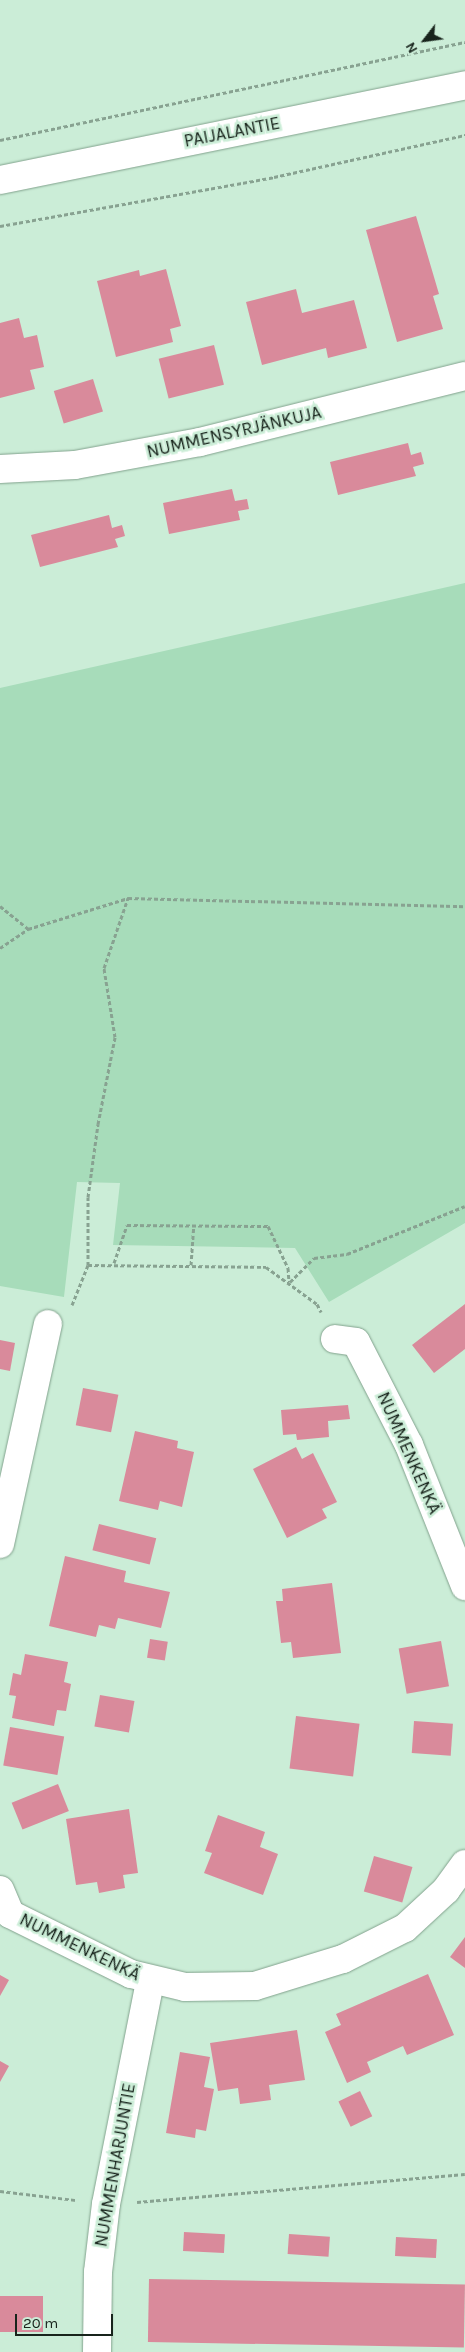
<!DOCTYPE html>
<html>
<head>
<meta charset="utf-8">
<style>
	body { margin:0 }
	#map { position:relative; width:465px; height:2352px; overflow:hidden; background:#cbedd7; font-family:Karla,sans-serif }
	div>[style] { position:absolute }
	.green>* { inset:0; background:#a7dcba }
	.building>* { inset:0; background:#d98a9b; transform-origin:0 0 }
	.path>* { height:3px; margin-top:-1.5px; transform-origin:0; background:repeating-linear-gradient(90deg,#88a291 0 4px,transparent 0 6.5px) }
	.roads { filter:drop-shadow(0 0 1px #82a28d) drop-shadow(0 0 1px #82a28d) }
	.street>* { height:28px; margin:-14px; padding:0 14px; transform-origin:14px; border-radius:14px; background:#fff }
	.secondary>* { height:28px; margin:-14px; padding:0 14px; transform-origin:14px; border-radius:14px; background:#fff }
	span { translate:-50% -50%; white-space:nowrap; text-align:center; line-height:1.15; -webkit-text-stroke:5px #cbedd7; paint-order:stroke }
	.street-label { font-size:18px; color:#18241c }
	.north { position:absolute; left:400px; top:15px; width:50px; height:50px; -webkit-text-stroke:4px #cbedd7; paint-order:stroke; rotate:240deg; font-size:14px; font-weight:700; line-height:20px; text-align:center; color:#18241c }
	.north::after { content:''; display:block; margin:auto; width:18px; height:22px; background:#18241c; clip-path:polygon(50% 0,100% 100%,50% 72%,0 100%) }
	.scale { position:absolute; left:15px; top:2314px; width:98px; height:22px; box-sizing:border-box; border:2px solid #18241c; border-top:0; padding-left:6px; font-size:15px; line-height:18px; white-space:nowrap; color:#18241c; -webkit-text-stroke:4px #cbedd7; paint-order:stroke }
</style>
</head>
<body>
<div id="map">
	<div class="green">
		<i style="clip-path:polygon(465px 583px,465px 1223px,329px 1302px,295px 1248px,113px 1245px,120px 1183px,77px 1182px,64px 1297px,0 1286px,0 688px)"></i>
	</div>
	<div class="building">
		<i style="clip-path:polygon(416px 216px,439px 294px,433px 296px,443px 329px,397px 342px,366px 230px)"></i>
		<i style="clip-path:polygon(166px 269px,181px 326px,170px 329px,173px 342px,116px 357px,97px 281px,139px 270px,140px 276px)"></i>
		<i style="clip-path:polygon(296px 289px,302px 313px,354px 300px,367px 348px,328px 358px,326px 348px,262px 365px,246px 302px)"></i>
		<i style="clip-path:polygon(19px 318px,24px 338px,37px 335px,44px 367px,30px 370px,35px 389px,0 398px,0 323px)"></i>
		<i style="left:214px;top:345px;width:41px;height:57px;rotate:76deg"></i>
		<i style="left:93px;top:379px;width:34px;height:41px;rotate:73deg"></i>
		<i style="clip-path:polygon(408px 443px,411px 455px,421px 452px,424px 464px,413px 467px,416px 476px,338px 495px,330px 462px)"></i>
		<i style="clip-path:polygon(232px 489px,235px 501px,247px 499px,249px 509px,238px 511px,240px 520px,169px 534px,163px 503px)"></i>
		<i style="clip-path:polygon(109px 515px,112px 528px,122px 525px,125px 536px,115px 539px,118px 547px,40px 567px,31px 535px)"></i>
		<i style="clip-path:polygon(465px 1304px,465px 1349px,434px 1373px,412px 1345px)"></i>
		<i style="clip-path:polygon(0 1340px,15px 1343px,10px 1371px,0 1369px)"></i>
		<i style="left:83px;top:1388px;width:36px;height:38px;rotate:11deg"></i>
		<i style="clip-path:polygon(348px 1405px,350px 1419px,328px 1421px,329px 1437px,297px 1440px,296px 1434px,283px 1435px,281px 1410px)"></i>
		<i style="clip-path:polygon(135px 1431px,178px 1441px,177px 1448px,194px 1452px,182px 1507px,160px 1501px,158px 1510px,119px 1501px)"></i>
		<i style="clip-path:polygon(296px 1447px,302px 1459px,313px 1453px,337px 1502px,322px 1509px,327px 1518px,287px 1538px,253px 1469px)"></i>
		<i style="left:99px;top:1524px;width:59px;height:27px;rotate:14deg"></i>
		<i style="clip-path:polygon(65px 1556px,126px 1571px,124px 1582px,170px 1592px,161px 1628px,118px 1618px,115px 1629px,99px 1625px,96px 1637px,49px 1626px)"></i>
		<i style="clip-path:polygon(332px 1583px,341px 1653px,293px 1658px,291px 1642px,281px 1643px,276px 1601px,283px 1601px,282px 1589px)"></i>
		<i style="left:150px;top:1639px;width:18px;height:19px;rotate:9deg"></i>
		<i style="left:441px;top:1641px;width:46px;height:43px;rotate:80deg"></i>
		<i style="clip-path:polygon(25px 1654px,68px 1662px,64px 1682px,71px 1684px,66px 1711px,57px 1710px,54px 1726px,12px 1718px,16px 1696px,9px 1695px,13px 1673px,21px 1675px)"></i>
		<i style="left:100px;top:1695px;width:35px;height:32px;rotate:10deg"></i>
		<i style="left:296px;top:1716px;width:64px;height:53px;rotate:7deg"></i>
		<i style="left:414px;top:1721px;width:39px;height:32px;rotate:4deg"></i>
		<i style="left:10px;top:1727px;width:55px;height:39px;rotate:10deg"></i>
		<i style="left:58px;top:1784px;width:29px;height:50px;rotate:68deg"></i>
		<i style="clip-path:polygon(129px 1809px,138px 1873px,123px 1875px,125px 1888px,99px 1893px,97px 1882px,76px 1885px,66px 1819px)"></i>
		<i style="clip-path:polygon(218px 1815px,265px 1832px,260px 1847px,278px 1854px,263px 1895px,204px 1873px,212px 1853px,205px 1851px)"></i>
		<i style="left:374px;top:1856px;width:40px;height:37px;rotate:16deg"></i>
		<i style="clip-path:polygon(465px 1937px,465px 1968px,450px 1957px)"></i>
		<i style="clip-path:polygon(428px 1974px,454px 2035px,407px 2055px,403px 2046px,367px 2062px,371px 2072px,347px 2083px,325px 2032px,341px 2025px,336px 2014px)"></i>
		<i style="clip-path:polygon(0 1975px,9px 1980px,0 1996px)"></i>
		<i style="clip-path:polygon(297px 2030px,305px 2080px,269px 2085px,271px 2100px,240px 2104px,238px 2088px,218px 2091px,210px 2043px)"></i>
		<i style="clip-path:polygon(180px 2052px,210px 2057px,204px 2087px,214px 2089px,206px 2131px,196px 2129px,195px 2138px,166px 2133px)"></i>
		<i style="clip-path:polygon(0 2061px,9px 2066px,0 2082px)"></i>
		<i style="left:360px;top:2091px;width:28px;height:24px;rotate:64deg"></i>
		<i style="left:184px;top:2232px;width:41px;height:19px;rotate:3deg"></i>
		<i style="left:289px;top:2234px;width:41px;height:20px;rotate:4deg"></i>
		<i style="left:396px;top:2237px;width:41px;height:19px;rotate:3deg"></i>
		<i style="left:149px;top:2279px;width:316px;height:63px;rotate:1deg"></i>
		<i style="left:0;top:2296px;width:43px;height:36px"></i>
	</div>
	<div class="path">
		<i style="left:0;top:140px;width:475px;rotate:-11.9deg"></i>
		<i style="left:0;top:226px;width:278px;rotate:-10.1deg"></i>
		<i style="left:274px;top:177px;width:196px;rotate:-12.4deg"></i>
		<i style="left:0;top:906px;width:36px;rotate:39deg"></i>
		<i style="left:0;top:948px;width:34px;rotate:-34deg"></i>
		<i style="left:28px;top:929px;width:105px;rotate:-17.2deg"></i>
		<i style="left:128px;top:898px;width:337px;rotate:1.4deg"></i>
		<i style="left:114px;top:1263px;width:40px;rotate:-71.1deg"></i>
		<i style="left:127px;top:1225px;width:141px;rotate:0.4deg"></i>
		<i style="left:268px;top:1226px;width:47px;rotate:64.5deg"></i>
		<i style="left:288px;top:1268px;width:14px;rotate:86deg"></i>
		<i style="left:88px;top:1265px;width:68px;rotate:-90deg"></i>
		<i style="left:88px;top:1197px;width:74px;rotate:-82.2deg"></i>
		<i style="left:98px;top:1124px;width:89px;rotate:-78.9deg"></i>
		<i style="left:115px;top:1037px;width:70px;rotate:-99.1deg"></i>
		<i style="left:104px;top:968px;width:74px;rotate:-71.1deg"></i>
		<i style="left:191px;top:1265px;width:39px;rotate:-86deg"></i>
		<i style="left:290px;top:1282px;width:34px;rotate:-45deg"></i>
		<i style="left:314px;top:1258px;width:33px;rotate:-7deg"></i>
		<i style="left:347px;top:1254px;width:127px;rotate:-22.1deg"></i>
		<i style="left:72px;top:1305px;width:43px;rotate:-68.2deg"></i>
		<i style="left:88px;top:1265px;width:178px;rotate:0.6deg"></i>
		<i style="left:266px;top:1267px;width:63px;rotate:36deg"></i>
		<i style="left:317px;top:1304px;width:9px;rotate:63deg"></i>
		<i style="left:0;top:2191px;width:77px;rotate:6.8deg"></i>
		<i style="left:137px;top:2202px;width:329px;rotate:-4.9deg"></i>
	</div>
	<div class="roads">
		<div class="street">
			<i style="left:0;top:469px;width:75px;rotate:-3.1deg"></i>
			<i style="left:75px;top:465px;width:127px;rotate:-10.4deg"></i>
			<i style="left:200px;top:442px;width:273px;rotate:-14deg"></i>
			<i style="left:335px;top:1339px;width:21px;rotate:8deg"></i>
			<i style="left:356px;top:1342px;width:116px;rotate:62.8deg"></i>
			<i style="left:409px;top:1445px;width:152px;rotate:68.3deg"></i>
			<i style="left:0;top:1544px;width:225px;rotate:-77.7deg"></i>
			<i style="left:0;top:1890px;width:26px;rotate:67deg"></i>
			<i style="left:10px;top:1914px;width:135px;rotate:26.4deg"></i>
			<i style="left:131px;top:1974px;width:56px;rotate:13.5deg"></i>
			<i style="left:185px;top:1987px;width:70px;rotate:-0.8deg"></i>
			<i style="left:255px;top:1986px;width:92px;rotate:-17.1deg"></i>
			<i style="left:343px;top:1959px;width:69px;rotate:-26.6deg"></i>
			<i style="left:405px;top:1928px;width:56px;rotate:-42.8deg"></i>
			<i style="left:446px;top:1890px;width:32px;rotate:-54deg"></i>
			<i style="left:97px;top:2352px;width:80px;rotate:-89.3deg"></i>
			<i style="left:98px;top:2272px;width:68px;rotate:-83.3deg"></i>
			<i style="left:106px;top:2204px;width:227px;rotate:-78.8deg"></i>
		</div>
		<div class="secondary">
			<i style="left:0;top:180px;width:475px;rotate:-11.5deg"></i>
		</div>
	</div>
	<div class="street-label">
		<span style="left:232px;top:132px;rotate:-11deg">PAIJALANTIE</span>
		<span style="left:234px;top:432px;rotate:-13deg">NUMMENSYRJÄNKUJA</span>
		<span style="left:409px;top:1453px;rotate:66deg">NUMMENKENKÄ</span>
		<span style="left:80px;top:1947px;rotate:26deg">NUMMENKENKÄ</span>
		<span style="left:115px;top:2165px;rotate:-80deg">NUMMENHARJUNTIE</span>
	</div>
	<div class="north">N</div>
	<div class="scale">20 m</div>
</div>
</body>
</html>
